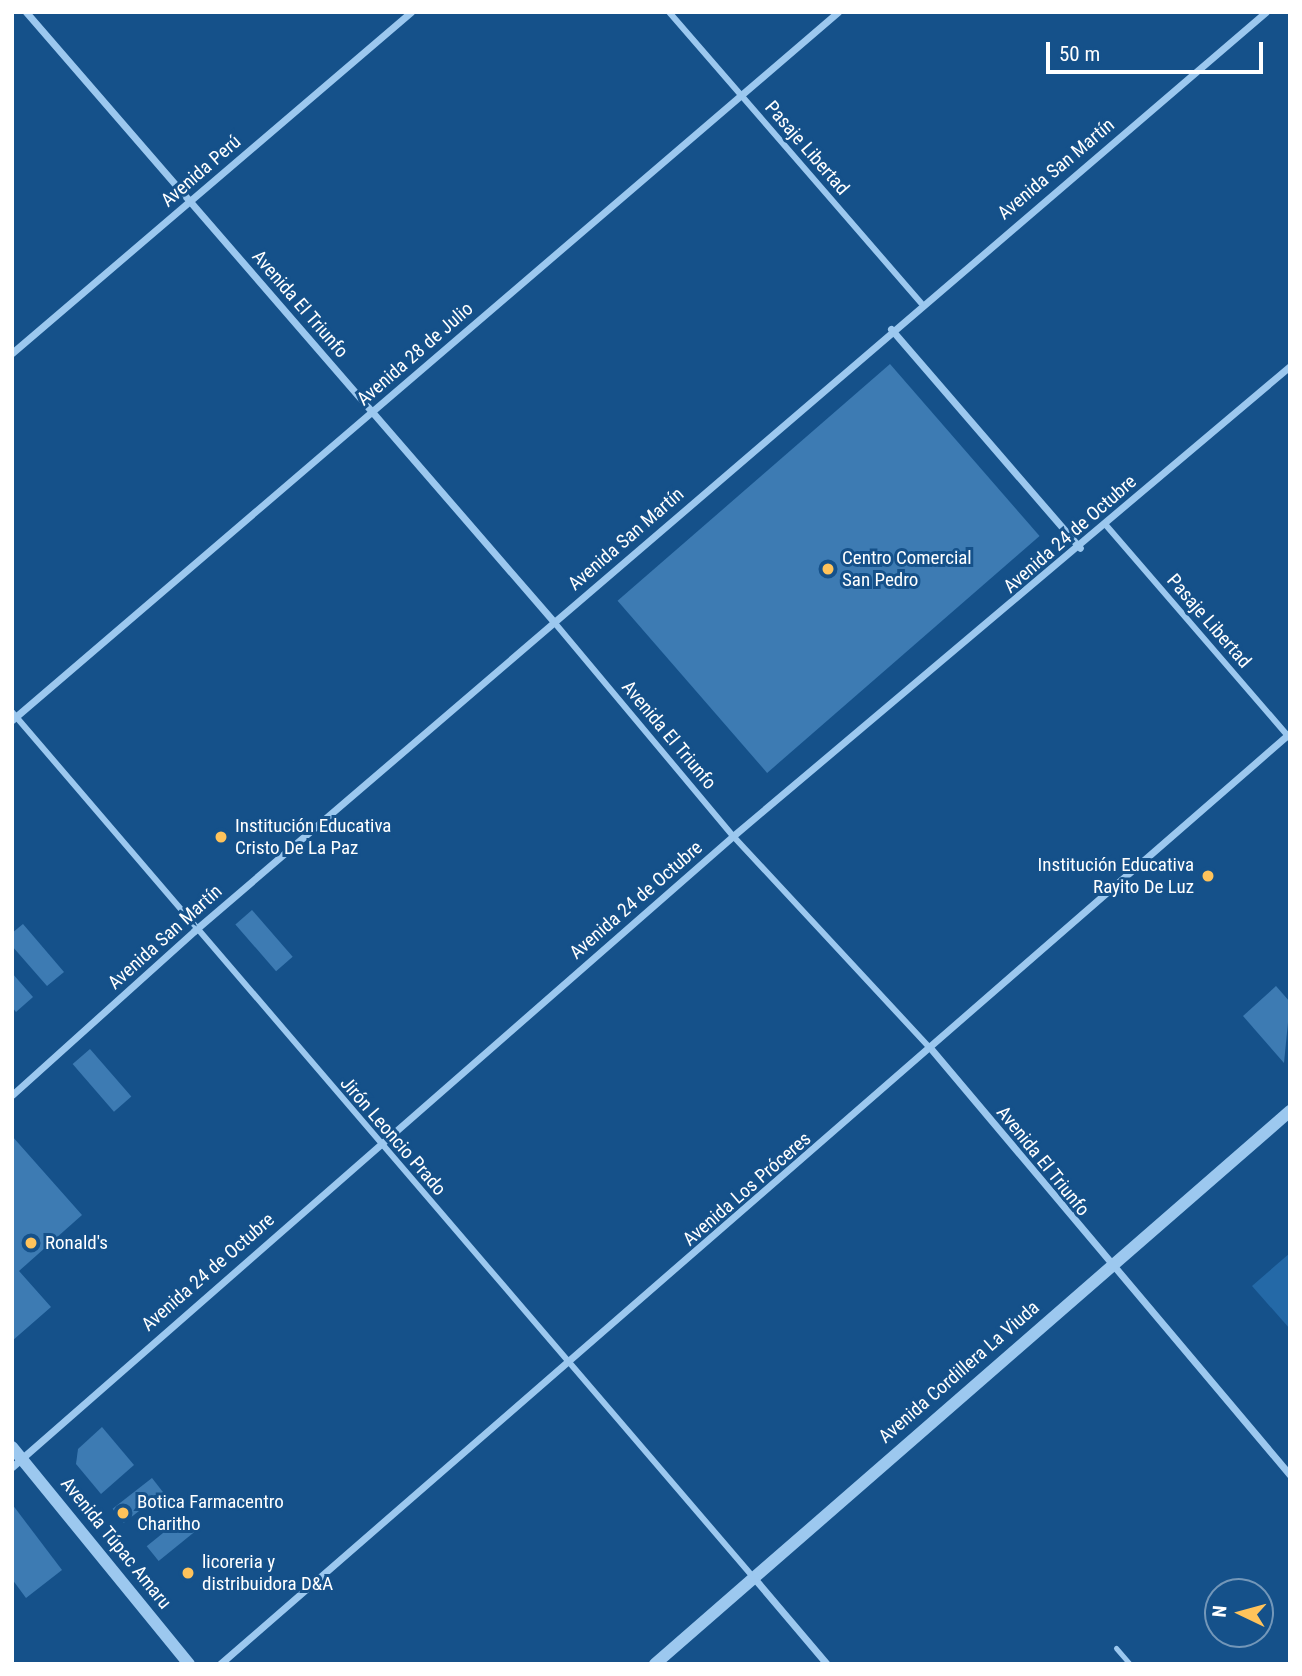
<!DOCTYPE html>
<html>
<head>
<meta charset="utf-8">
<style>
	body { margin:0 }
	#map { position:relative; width:1302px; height:1676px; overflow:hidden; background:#15518a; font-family:"Roboto Condensed",sans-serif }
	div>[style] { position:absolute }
	.green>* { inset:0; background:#2469a7 }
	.building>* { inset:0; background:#3d7bb3; transform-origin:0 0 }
	.service>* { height:5px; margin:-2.5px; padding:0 2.5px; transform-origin:2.5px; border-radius:2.5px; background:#9cc8ef }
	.pedestrian>* { height:6px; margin:-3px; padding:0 3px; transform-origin:3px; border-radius:3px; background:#9cc8ef }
	.minor>* { height:7px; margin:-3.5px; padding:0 3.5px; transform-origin:3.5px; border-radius:3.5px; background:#9cc8ef }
	.tertiary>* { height:12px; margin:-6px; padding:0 6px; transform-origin:6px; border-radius:6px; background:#9cc8ef }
	.dots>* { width:19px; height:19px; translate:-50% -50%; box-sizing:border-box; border:4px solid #15518a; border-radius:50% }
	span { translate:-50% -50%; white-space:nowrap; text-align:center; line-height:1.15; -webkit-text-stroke:6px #15518a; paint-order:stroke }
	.street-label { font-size:19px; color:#fff }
	.poi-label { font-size:19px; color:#fff }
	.left { translate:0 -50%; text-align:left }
	.right { translate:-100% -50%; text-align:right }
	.frame { position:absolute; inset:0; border:14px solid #fff; pointer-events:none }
	.north { position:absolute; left:1204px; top:1578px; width:70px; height:70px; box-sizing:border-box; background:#15518a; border:2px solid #7397b9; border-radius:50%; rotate:275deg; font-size:19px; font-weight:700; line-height:28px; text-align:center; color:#fff }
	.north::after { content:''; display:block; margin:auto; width:24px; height:32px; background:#ffc35b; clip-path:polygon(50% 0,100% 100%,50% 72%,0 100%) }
	.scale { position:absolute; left:1046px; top:42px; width:217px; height:32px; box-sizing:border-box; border:4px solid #fff; border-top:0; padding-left:9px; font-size:21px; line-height:24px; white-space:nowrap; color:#fff; -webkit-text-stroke:5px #15518a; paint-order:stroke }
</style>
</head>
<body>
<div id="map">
	<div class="green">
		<i style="clip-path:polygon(1290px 1253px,1290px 1329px,1252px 1286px)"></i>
	</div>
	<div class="building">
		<i style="left:890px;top:364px;width:228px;height:361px;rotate:49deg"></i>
		<i style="left:252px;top:910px;width:62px;height:22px;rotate:49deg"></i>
		<i style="clip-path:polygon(23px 924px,64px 972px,47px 986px,12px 946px,12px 933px)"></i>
		<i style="clip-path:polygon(12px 973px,33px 997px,16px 1012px,12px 1007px)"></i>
		<i style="clip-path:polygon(1276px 986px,1290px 1002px,1284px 1063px,1243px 1016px)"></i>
		<i style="left:90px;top:1049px;width:63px;height:23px;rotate:49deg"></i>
		<i style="clip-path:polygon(12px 1136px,82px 1215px,19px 1271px,51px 1307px,12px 1341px)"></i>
		<i style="clip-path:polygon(102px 1427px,134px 1465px,101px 1494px,76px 1464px,78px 1449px)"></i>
		<i style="left:152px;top:1478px;width:18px;height:50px;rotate:52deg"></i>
		<i style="clip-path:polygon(12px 1504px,62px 1570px,26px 1598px,12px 1579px)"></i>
		<i style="left:184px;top:1516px;width:19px;height:48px;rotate:51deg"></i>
	</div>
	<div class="service">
		<i style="left:1116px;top:1648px;width:21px;rotate:49deg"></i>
	</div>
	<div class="pedestrian">
		<i style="left:669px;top:12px;width:385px;rotate:49.1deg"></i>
		<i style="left:1105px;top:524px;width:283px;rotate:49.2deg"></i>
		<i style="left:554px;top:622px;width:279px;rotate:50.1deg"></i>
		<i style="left:733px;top:836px;width:291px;rotate:47.1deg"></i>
		<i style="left:12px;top:712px;width:1140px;rotate:49.41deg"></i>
	</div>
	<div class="minor">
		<i style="left:26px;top:12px;width:807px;rotate:49.12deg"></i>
		<i style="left:891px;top:329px;width:289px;rotate:49.2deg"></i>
		<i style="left:12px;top:353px;width:525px;rotate:-40.52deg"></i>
		<i style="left:12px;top:720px;width:1088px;rotate:-40.6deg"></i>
		<i style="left:932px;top:1050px;width:556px;rotate:49.89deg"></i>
		<i style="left:12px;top:1095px;width:245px;rotate:-42deg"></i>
		<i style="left:194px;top:931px;width:1412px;rotate:-40.61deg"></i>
		<i style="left:12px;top:1467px;width:958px;rotate:-41.19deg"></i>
		<i style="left:733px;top:836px;width:729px;rotate:-40.16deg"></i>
		<i style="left:754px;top:1578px;width:113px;rotate:49.7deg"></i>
		<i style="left:220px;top:1664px;width:1418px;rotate:-41.03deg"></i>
	</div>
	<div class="tertiary">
		<i style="left:12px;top:1447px;width:280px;rotate:50.8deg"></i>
		<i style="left:655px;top:1664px;width:842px;rotate:-41.05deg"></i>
	</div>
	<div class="dots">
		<i style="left:828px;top:569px;background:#ffc35b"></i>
		<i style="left:221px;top:837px;background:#ffc35b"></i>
		<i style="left:1208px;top:876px;background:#ffc35b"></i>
		<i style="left:31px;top:1243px;background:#ffc35b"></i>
		<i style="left:123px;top:1513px;background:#ffc35b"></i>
		<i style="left:188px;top:1573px;background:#ffc35b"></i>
	</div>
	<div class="street-label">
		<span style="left:807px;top:148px;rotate:49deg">Pasaje Libertad</span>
		<span style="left:1056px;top:169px;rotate:-40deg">Avenida San Martín</span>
		<span style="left:201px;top:171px;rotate:-41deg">Avenida Perú</span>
		<span style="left:300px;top:304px;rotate:49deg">Avenida El Triunfo</span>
		<span style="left:415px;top:354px;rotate:-41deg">Avenida 28 de Julio</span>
		<span style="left:1070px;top:534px;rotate:-41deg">Avenida 24 de Octubre</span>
		<span style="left:626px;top:539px;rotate:-41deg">Avenida San Martín</span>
		<span style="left:1209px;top:621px;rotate:49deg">Pasaje Libertad</span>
		<span style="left:669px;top:735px;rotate:50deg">Avenida El Triunfo</span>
		<span style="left:636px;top:900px;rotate:-41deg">Avenida 24 de Octubre</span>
		<span style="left:165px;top:937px;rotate:-42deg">Avenida San Martín</span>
		<span style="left:393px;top:1136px;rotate:49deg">Jirón Leoncio Prado</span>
		<span style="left:1043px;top:1161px;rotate:51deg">Avenida El Triunfo</span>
		<span style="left:747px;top:1189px;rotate:-41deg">Avenida Los Próceres</span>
		<span style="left:208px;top:1272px;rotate:-41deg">Avenida 24 de Octubre</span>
		<span style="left:959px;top:1372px;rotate:-41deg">Avenida Cordillera La Viuda</span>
		<span style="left:116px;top:1543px;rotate:51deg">Avenida Túpac Amaru</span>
	</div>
	<div class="poi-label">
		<span class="left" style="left:842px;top:569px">Centro Comercial<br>San Pedro</span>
		<span class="left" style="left:235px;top:837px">Institución Educativa<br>Cristo De La Paz</span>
		<span class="right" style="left:1194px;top:876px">Institución Educativa<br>Rayito De Luz</span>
		<span class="left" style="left:45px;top:1243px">Ronald's</span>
		<span class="left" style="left:137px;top:1513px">Botica Farmacentro<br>Charitho</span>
		<span class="left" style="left:202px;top:1573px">licoreria y<br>distribuidora D&amp;A</span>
	</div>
	<div class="frame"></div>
	<div class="north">N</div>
	<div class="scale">50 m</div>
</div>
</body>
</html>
